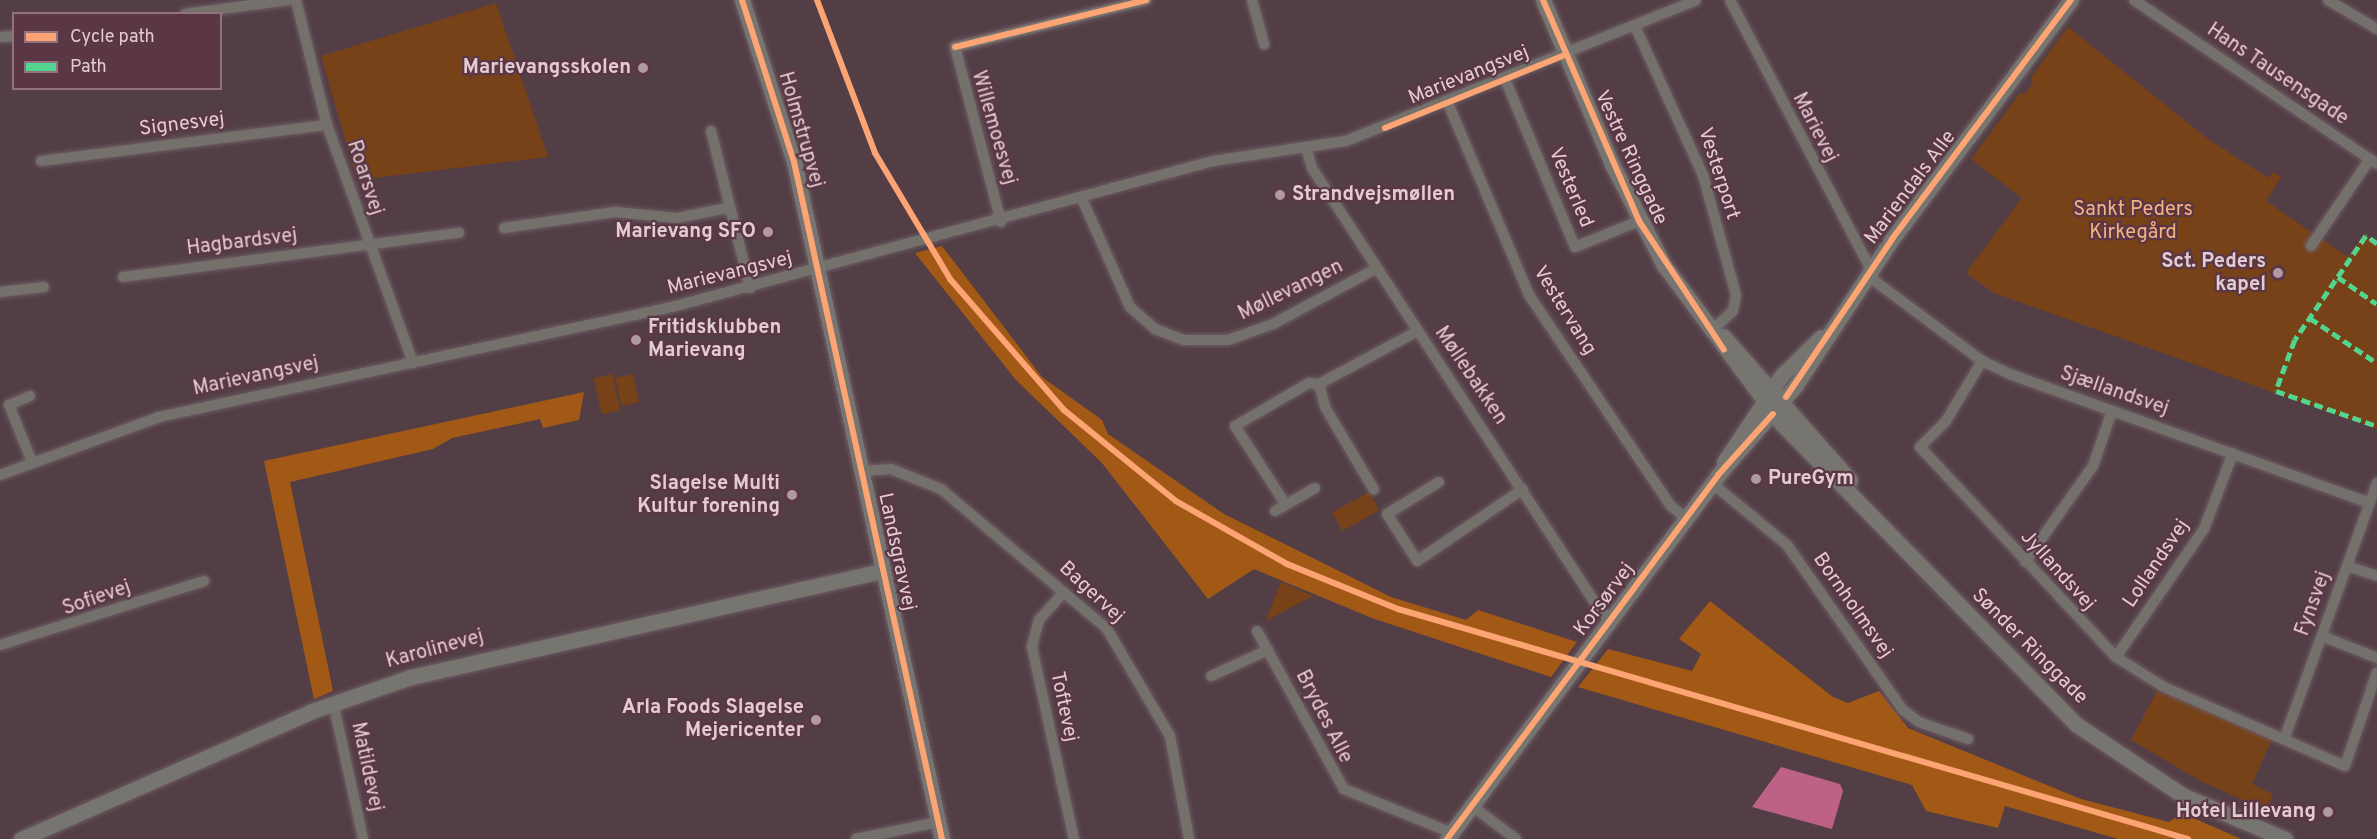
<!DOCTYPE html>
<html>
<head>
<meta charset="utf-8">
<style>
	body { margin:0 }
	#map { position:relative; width:2377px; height:839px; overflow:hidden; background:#533e46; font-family:Overpass,sans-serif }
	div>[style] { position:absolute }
	.green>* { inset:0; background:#774217; transform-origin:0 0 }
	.forest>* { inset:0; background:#a35916 }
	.water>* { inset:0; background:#bd6186 }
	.roads { filter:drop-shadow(0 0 2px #6e5c63) drop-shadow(0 0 2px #6e5c63) }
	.street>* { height:10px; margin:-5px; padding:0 5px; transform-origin:5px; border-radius:5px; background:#74716d }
	.secondary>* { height:15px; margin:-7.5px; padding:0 7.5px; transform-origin:7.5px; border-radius:7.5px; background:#777570 }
	.quiet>* { height:4.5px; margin-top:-2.25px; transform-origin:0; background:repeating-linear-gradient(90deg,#53d58f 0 9px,transparent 0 13.5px) }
	.cycleway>* { height:6px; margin:-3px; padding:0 3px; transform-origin:3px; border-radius:3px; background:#fda474 }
	.dots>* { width:16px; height:16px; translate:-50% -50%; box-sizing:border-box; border:3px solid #5b3644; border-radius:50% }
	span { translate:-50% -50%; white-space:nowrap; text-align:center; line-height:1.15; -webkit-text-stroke:4.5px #5b3644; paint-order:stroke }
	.poi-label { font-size:20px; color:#e2ccd3; font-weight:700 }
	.right { translate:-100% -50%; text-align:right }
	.left { translate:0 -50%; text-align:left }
	.street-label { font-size:20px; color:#e2ccd3 }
	.park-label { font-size:20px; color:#f3b284 }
	.legend { position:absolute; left:12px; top:12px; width:210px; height:78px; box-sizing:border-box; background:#5b3644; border:2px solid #91727d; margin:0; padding:8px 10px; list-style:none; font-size:18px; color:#e2ccd3 }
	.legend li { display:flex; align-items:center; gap:12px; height:30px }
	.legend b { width:30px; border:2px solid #91727d }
</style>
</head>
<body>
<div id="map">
	<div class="green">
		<i style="clip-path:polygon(496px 3px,548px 157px,357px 180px,321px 56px)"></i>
		<i style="clip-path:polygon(2068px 27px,2208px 139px,2268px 178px,2273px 172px,2281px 177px,2266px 201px,2348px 257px,2364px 234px,2377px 243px,2377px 429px,1994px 293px,1966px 273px,2022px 198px,1971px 159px,2020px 93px,2025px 94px,2033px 83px,2031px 77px)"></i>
		<i style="left:612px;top:374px;width:37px;height:19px;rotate:77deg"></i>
		<i style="left:633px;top:374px;width:29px;height:18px;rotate:78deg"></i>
		<i style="left:1369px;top:492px;width:21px;height:42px;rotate:61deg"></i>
		<i style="clip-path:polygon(1281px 582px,1313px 596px,1267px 620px,1266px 620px)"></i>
		<i style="clip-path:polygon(2157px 691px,2272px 739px,2252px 784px,2273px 794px,2267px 811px,2201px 781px,2131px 740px)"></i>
	</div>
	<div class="forest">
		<i style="clip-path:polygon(942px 246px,1042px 377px,1102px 420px,1108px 434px,1224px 514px,1391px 597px,1466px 620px,1478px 610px,1577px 642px,1551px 677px,1372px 618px,1254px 569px,1208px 599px,1102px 463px,1016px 380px,915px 253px)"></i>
		<i style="clip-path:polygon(584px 392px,579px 420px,543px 428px,540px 419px,452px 438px,433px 449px,290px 482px,333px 691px,314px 699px,264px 461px)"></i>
		<i style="clip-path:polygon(1710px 601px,1833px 697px,1848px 703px,1879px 691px,1908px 728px,2081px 799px,2169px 822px,2182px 813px,2241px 839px,2118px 839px,2005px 806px,1998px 828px,1926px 811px,1912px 785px,1578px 687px,1608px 649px,1692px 671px,1701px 654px,1679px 639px)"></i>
	</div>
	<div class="water">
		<i style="clip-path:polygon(1781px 767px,1840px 784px,1843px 791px,1832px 829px,1752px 807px)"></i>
	</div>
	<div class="roads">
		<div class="street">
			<i style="left:296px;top:0;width:129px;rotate:76.1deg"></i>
			<i style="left:327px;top:125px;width:253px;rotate:70.1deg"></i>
			<i style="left:1252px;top:0;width:46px;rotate:74.7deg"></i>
			<i style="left:1730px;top:0;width:305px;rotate:62.4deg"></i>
			<i style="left:2134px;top:0;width:293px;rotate:34deg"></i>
			<i style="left:2328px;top:0;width:57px;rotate:30.6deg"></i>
			<i style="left:185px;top:14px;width:105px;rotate:-7.7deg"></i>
			<i style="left:1635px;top:26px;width:164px;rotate:65.5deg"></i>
			<i style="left:1703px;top:175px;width:124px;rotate:74.6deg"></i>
			<i style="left:1736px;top:295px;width:16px;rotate:101deg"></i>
			<i style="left:1733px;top:311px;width:31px;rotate:138deg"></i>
			<i style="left:0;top:37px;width:14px;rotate:-4deg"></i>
			<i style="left:1505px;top:79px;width:182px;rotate:67.4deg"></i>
			<i style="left:1575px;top:247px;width:69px;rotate:-22.1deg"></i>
			<i style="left:1448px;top:103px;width:208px;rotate:67.1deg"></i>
			<i style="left:1529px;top:295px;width:254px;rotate:56.1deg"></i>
			<i style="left:1671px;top:506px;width:19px;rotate:39deg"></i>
			<i style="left:711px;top:131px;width:162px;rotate:76deg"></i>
			<i style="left:1306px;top:148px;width:21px;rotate:73deg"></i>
			<i style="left:1312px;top:168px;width:526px;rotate:56.94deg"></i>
			<i style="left:1599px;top:609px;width:16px;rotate:43deg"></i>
			<i style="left:41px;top:161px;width:288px;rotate:-7.2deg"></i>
			<i style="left:1083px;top:201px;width:116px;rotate:66.1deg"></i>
			<i style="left:1130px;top:307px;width:33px;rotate:41deg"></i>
			<i style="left:1155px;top:329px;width:31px;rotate:21deg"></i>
			<i style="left:1184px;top:340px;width:44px"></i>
			<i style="left:1228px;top:340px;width:48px;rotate:-19.6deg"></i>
			<i style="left:1273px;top:324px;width:118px;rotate:-28.3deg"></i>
			<i style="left:1001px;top:222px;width:181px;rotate:-104.7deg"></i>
			<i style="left:955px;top:47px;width:197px;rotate:-13.8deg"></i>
			<i style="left:504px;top:228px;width:112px;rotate:-8.2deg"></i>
			<i style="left:615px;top:212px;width:62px;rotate:5.5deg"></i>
			<i style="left:677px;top:218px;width:51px;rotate:-11.3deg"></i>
			<i style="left:2311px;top:246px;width:105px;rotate:-55.9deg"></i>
			<i style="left:1868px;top:276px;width:142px;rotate:36.7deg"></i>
			<i style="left:1982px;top:361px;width:33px;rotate:25deg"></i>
			<i style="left:2012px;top:375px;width:380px;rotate:19.7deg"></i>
			<i style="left:123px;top:277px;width:339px;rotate:-7.5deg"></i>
			<i style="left:0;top:292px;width:44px;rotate:-6.5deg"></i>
			<i style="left:1982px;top:361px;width:70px;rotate:121deg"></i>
			<i style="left:1946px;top:421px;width:37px;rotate:135deg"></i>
			<i style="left:1920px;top:447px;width:287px;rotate:47deg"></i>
			<i style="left:2116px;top:657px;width:57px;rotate:32deg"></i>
			<i style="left:2164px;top:687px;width:197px;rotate:23.6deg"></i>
			<i style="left:2345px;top:766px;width:99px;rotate:-71.2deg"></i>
			<i style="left:1319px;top:384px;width:112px;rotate:-28.2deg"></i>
			<i style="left:30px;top:396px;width:23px;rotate:157deg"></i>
			<i style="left:9px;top:405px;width:61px;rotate:68deg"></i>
			<i style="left:861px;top:471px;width:30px;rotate:-4deg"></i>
			<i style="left:891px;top:469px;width:54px;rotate:21.8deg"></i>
			<i style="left:941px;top:489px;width:217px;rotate:40.1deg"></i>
			<i style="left:1107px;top:629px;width:124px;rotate:59.5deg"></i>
			<i style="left:1170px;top:736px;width:105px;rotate:79.5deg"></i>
			<i style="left:0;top:475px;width:169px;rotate:-20deg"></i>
			<i style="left:159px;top:417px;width:525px;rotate:-12.1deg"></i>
			<i style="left:672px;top:307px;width:560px;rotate:-15.1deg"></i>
			<i style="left:1213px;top:161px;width:134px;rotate:-8.6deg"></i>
			<i style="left:1346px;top:141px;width:377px;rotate:-21.9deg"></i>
			<i style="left:1439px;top:482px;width:61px;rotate:148.4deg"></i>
			<i style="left:1387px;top:514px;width:56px;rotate:57.4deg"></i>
			<i style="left:1417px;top:561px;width:128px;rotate:-34.2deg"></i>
			<i style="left:1712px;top:483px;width:97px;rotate:39.6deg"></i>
			<i style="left:1787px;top:545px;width:202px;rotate:54.9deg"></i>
			<i style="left:1903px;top:710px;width:20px;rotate:37deg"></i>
			<i style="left:1919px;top:722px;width:52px;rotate:19.1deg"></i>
			<i style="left:1286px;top:505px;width:94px;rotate:-122.8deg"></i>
			<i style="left:1235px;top:426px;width:86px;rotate:-30.2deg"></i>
			<i style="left:1309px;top:383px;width:10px;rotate:6deg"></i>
			<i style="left:1319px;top:384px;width:24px;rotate:75deg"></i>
			<i style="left:1325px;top:407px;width:96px;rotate:59.4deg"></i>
			<i style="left:1275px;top:511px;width:46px;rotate:-29.9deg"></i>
			<i style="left:2025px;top:562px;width:118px;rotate:-54.7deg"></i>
			<i style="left:2093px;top:466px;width:58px;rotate:-70.9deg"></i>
			<i style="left:2347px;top:566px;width:32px;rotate:18deg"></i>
			<i style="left:1064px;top:592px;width:38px;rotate:132deg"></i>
			<i style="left:1039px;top:620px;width:28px;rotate:105deg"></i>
			<i style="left:1032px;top:647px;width:197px;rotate:77.7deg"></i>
			<i style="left:1257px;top:631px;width:180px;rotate:61.2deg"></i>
			<i style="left:1344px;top:789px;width:117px;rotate:22.2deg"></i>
			<i style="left:2322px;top:636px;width:59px;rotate:21.8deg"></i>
			<i style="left:0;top:645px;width:214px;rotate:-17.4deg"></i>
			<i style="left:2116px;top:657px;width:155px;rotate:-55.5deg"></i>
			<i style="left:2204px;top:529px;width:81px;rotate:-69.1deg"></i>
			<i style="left:1211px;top:676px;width:63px;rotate:-24.5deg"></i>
			<i style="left:333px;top:702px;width:140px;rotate:77.6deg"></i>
			<i style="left:2285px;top:737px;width:270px;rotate:-70.1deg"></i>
			<i style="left:1472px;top:806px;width:55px;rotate:36.9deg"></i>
			<i style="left:856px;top:839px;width:85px;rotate:-11.6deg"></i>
		</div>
		<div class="secondary">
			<i style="left:742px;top:0;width:170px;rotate:72.2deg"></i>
			<i style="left:794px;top:162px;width:693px;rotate:77.67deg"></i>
			<i style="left:1543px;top:0;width:178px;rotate:67.2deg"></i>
			<i style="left:1612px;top:164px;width:114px;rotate:62.8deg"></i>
			<i style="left:1664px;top:265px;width:197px;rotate:53.5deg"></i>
			<i style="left:1781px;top:423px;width:423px;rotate:45.6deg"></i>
			<i style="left:2077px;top:725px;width:126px;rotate:33.7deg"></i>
			<i style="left:2182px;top:795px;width:112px;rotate:23.1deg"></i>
			<i style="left:1723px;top:336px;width:192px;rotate:48.6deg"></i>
			<i style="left:1724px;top:462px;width:105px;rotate:-56.3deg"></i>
			<i style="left:1782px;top:375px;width:54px;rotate:-44.3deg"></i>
			<i style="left:21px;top:839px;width:318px;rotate:-23.7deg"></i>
			<i style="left:312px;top:711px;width:105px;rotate:-19deg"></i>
			<i style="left:411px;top:677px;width:484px;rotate:-12.7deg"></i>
			<i style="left:1447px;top:839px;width:454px;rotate:-53.3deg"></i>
			<i style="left:1718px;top:475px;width:118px;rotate:-49.1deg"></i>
			<i style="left:1795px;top:386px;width:176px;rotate:-56.6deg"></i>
			<i style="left:1892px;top:239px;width:299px;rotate:-53.2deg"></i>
		</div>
	</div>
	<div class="quiet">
		<i style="left:2377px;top:244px;width:14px;rotate:-144deg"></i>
		<i style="left:2366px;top:236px;width:126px;rotate:124.3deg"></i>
		<i style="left:2295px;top:340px;width:54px;rotate:110.4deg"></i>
		<i style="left:2276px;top:391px;width:107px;rotate:19.1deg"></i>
		<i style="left:2338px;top:277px;width:47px;rotate:34.7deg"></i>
		<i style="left:2310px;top:318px;width:81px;rotate:33.9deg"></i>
	</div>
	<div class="cycleway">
		<i style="left:742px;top:0;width:170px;rotate:72.2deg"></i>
		<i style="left:794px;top:162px;width:693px;rotate:77.67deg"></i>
		<i style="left:817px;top:0;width:164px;rotate:69.2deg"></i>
		<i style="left:875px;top:153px;width:147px;rotate:59.2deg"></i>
		<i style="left:950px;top:279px;width:174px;rotate:49deg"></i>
		<i style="left:1064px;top:410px;width:144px;rotate:39.1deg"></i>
		<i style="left:1176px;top:501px;width:128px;rotate:29.6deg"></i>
		<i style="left:1287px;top:564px;width:120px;rotate:22.1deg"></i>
		<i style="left:1398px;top:609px;width:823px;rotate:16.23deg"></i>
		<i style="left:1543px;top:0;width:241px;rotate:66.5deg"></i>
		<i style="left:1639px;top:221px;width:154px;rotate:56.6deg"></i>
		<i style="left:955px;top:47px;width:197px;rotate:-13.8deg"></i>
		<i style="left:1385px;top:128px;width:194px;rotate:-22.1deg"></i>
		<i style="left:1786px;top:397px;width:190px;rotate:-56.1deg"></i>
		<i style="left:1892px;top:239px;width:299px;rotate:-53.2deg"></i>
		<i style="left:1447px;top:839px;width:454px;rotate:-53.3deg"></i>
		<i style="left:1718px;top:475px;width:82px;rotate:-48deg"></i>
	</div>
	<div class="dots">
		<i style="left:643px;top:68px;background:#b09aa2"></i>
		<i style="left:1280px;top:195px;background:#b09aa2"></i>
		<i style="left:768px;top:232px;background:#b09aa2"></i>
		<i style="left:2278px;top:273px;background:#b09aa2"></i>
		<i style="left:636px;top:340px;background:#b09aa2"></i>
		<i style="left:1756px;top:479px;background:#b09aa2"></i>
		<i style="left:792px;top:495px;background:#b09aa2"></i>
		<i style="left:816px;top:720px;background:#b09aa2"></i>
		<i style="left:2328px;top:812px;background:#b09aa2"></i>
	</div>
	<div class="poi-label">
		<span class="right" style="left:631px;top:68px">Marievangsskolen</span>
		<span class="left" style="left:1292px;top:195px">Strandvejsmøllen</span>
		<span class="right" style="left:756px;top:232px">Marievang SFO</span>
		<span class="right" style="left:2266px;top:274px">Sct. Peders<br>kapel</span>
		<span class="left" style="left:648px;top:340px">Fritidsklubben<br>Marievang</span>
		<span class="left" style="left:1768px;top:479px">PureGym</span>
		<span class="right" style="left:780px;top:496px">Slagelse Multi<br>Kultur forening</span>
		<span class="right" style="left:804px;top:720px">Arla Foods Slagelse<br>Mejericenter</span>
		<span class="right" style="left:2316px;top:812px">Hotel Lillevang</span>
	</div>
	<div class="street-label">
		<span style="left:2277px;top:75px;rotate:34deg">Hans Tausensgade</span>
		<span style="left:1469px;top:76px;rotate:-22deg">Marievangsvej</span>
		<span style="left:182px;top:125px;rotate:-7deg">Signesvej</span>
		<span style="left:993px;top:128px;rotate:74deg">Willemoesvej</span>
		<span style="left:1814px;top:128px;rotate:63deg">Marievej</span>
		<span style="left:800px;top:130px;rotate:74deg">Holmstrupvej</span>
		<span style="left:1630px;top:158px;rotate:65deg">Vestre Ringgade</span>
		<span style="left:1718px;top:174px;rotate:72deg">Vesterport</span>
		<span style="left:364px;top:178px;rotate:72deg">Roarsvej</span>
		<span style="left:1570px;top:188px;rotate:67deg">Vesterled</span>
		<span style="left:1911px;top:188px;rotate:-53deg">Mariendals Alle</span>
		<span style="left:242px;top:243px;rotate:-7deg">Hagbardsvej</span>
		<span style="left:730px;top:274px;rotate:-14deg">Marievangsvej</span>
		<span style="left:1291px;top:291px;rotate:-26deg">Møllevangen</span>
		<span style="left:1564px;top:311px;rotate:58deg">Vestervang</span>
		<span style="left:1470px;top:376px;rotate:56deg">Møllebakken</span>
		<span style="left:256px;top:377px;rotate:-12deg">Marievangsvej</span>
		<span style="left:2114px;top:392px;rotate:19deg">Sjællandsvej</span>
		<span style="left:896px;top:552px;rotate:78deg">Landsgravvej</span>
		<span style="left:2157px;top:564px;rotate:-56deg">Lollandsvej</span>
		<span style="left:2057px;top:571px;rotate:48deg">Jyllandsvej</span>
		<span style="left:1091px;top:593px;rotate:43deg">Bagervej</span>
		<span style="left:97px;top:599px;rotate:-19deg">Sofievej</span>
		<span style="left:1605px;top:600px;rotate:-53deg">Korsørvej</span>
		<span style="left:2314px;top:604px;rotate:-70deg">Fynsvej</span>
		<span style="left:1852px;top:606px;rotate:55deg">Bornholmsvej</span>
		<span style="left:2029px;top:647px;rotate:45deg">Sønder Ringgade</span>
		<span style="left:435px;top:650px;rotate:-15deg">Karolinevej</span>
		<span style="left:1063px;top:707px;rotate:78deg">Toftevej</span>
		<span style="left:1323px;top:717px;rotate:63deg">Brydes Alle</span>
		<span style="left:366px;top:767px;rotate:78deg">Matildevej</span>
	</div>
	<div class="park-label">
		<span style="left:2133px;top:222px">Sankt Peders<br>Kirkegård</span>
	</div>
	<ul class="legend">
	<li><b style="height:8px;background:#fda474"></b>Cycle path</li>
	<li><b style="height:8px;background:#53d58f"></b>Path</li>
	</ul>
</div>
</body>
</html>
